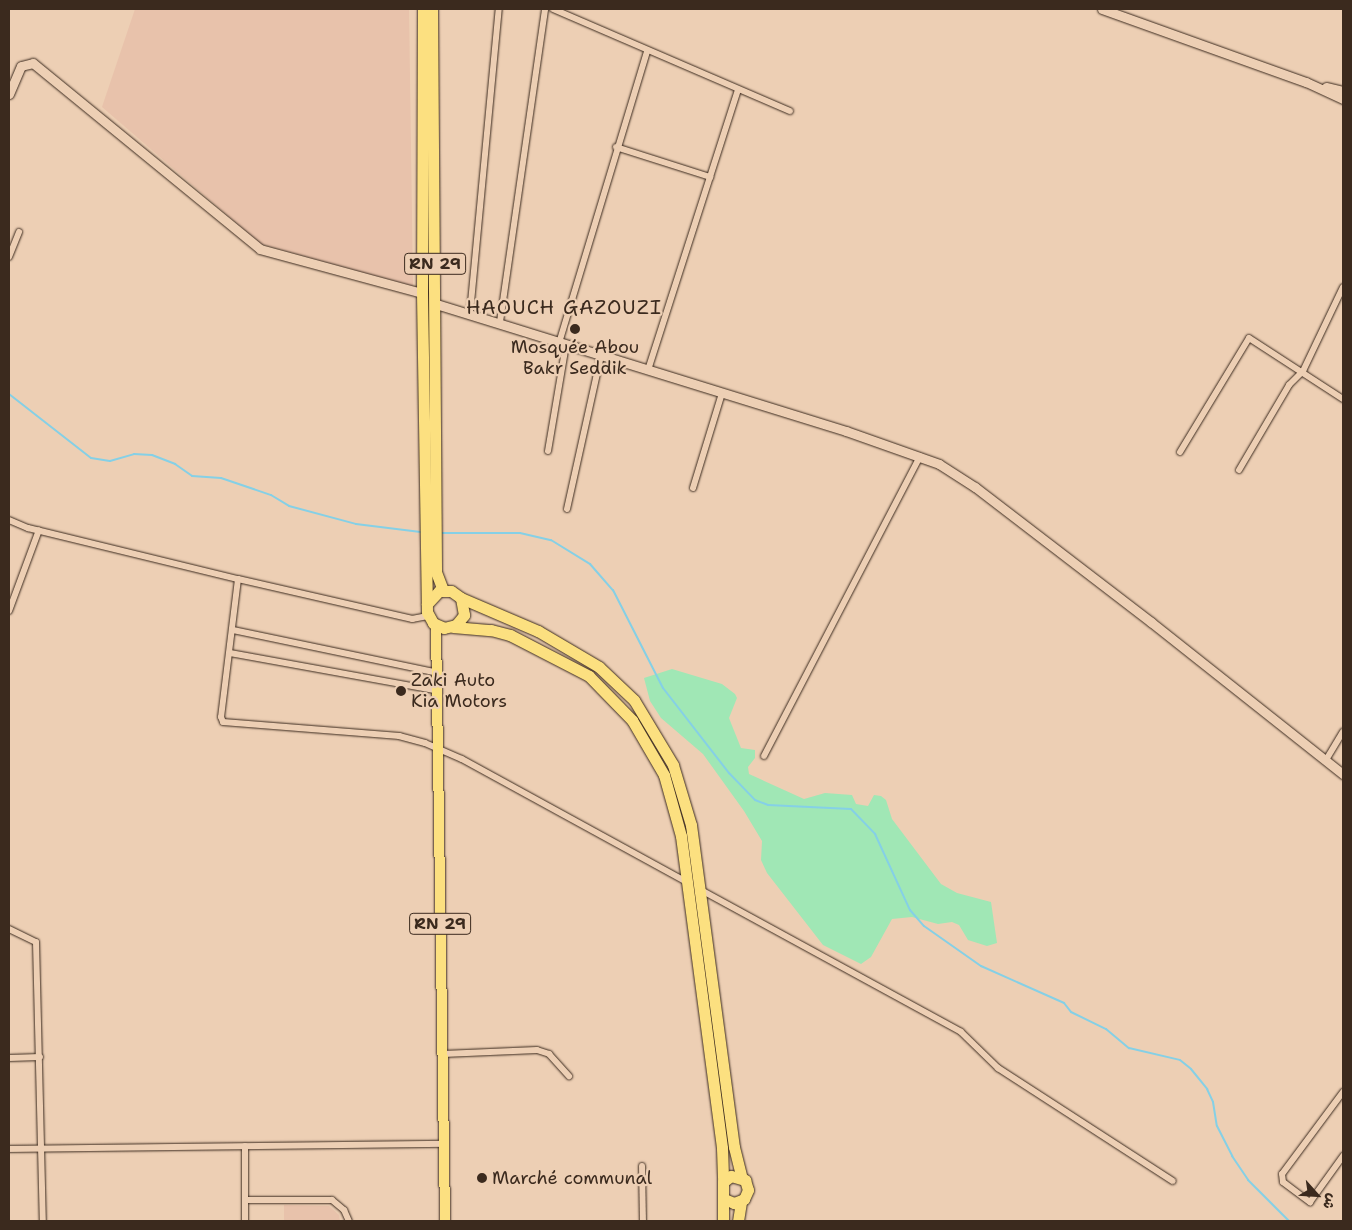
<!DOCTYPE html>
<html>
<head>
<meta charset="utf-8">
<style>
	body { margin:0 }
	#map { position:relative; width:1352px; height:1230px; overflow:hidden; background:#edcfb4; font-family:"Shantell Sans","Playpen Sans Arabic",sans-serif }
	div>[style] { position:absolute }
	.built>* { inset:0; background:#e8c2ab }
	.green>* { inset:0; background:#a0e7b5 }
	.stream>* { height:2px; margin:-1px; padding:0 1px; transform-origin:1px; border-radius:1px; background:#85d0e6 }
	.roads { filter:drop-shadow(0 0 1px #3b2a1e) drop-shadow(0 0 1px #3b2a1e) }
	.street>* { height:6px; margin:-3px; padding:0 3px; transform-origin:3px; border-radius:3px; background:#edcfb4 }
	.secondary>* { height:9px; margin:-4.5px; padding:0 4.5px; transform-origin:4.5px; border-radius:4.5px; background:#edcfb4 }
	.primary>* { height:10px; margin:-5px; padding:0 5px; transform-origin:5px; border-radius:5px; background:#fce080 }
	.highway>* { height:11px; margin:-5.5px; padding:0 5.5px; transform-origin:5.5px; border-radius:5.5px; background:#fce080 }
	.dots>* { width:14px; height:14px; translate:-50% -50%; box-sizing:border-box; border:2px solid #edcfb4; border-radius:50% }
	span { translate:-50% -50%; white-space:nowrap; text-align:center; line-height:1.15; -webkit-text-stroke:4.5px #edcfb4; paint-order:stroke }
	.shield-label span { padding:1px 4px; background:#edcfb4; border:1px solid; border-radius:4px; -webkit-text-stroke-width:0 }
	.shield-label { font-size:16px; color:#3b2a1e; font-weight:700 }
	.poi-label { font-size:18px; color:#3b2a1e }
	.left { translate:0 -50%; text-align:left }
	.quarter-label { font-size:20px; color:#3b2a1e; letter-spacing:1px }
	.frame { position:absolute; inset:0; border:10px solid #3b2a1e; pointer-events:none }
	.north { position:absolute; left:1292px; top:1170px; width:50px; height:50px; -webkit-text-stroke:4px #edcfb4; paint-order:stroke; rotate:116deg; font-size:14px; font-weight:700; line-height:20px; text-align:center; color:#3b2a1e }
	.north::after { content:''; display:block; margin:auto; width:18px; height:22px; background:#3b2a1e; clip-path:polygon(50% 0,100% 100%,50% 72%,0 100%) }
</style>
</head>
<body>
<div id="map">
	<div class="built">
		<i style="clip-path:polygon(135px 9px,409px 9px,413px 286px,261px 244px,102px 107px)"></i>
		<i style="clip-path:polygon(284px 1205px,329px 1206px,339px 1215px,340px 1221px,284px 1221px)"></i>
	</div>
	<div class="green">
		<i style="clip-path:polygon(672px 669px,722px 684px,735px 694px,737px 698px,729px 718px,741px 748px,755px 750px,755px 758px,748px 767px,749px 774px,804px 799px,825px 793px,852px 795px,856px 804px,868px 806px,874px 795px,881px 796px,886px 800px,892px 819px,941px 884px,957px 893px,991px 902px,997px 943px,987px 946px,968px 940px,959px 925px,952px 922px,938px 924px,912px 917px,892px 919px,871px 957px,861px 964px,823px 945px,767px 873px,761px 860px,762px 841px,744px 811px,703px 754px,661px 718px,650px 701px,644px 678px)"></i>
	</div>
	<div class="stream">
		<i style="left:9px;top:394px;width:104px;rotate:38deg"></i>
		<i style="left:91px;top:458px;width:19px;rotate:9deg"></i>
		<i style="left:110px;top:461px;width:25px;rotate:-16deg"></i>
		<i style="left:134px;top:454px;width:18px;rotate:3deg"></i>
		<i style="left:152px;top:455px;width:25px;rotate:21deg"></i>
		<i style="left:175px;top:464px;width:21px;rotate:35deg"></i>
		<i style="left:192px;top:476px;width:29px;rotate:4deg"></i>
		<i style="left:221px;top:478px;width:53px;rotate:18.8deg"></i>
		<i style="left:271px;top:495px;width:21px;rotate:31deg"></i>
		<i style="left:289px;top:506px;width:69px;rotate:15deg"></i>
		<i style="left:356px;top:524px;width:65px;rotate:7deg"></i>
		<i style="left:441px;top:533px;width:79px"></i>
		<i style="left:520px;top:533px;width:32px;rotate:13deg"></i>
		<i style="left:551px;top:540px;width:46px;rotate:31.6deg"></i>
		<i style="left:590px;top:564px;width:35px;rotate:49deg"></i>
		<i style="left:613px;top:590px;width:110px;rotate:63deg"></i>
		<i style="left:663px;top:688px;width:108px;rotate:52.2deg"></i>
		<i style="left:729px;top:773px;width:37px;rotate:46deg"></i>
		<i style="left:755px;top:800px;width:14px;rotate:21deg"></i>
		<i style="left:768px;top:805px;width:83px;rotate:2.8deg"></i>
		<i style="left:851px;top:809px;width:35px;rotate:46deg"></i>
		<i style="left:875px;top:834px;width:84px;rotate:65.3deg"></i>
		<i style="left:910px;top:910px;width:21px;rotate:49deg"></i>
		<i style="left:924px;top:926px;width:70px;rotate:35.1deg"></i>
		<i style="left:981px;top:966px;width:91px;rotate:24deg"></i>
		<i style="left:1064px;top:1003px;width:11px;rotate:52deg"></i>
		<i style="left:1071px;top:1012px;width:39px;rotate:26deg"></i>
		<i style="left:1106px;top:1029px;width:30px;rotate:40deg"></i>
		<i style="left:1129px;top:1048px;width:52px;rotate:13.2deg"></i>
		<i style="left:1180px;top:1060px;width:14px;rotate:39deg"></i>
		<i style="left:1191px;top:1069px;width:26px;rotate:51deg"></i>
		<i style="left:1207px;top:1089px;width:14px;rotate:65deg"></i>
		<i style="left:1213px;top:1102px;width:24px;rotate:81deg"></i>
		<i style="left:1217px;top:1126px;width:34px;rotate:63deg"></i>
		<i style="left:1232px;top:1156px;width:29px;rotate:56deg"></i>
		<i style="left:1248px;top:1180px;width:58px;rotate:45deg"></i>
	</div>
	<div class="roads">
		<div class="street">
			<i style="left:553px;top:9px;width:258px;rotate:23.3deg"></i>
			<i style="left:616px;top:147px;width:99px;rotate:17.7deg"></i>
			<i style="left:9px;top:257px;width:27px;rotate:-68deg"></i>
			<i style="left:470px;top:313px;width:305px;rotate:-84.6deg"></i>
			<i style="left:500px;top:322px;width:316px;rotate:-81.8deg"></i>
			<i style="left:559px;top:343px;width:305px;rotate:-73.2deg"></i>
			<i style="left:648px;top:370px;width:294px;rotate:-72.2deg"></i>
			<i style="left:548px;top:451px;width:108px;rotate:-80.4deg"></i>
			<i style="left:1180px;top:452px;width:133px;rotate:-58.8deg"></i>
			<i style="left:1249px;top:338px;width:112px;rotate:33deg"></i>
			<i style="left:1239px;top:470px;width:99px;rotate:-59.5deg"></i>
			<i style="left:1289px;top:385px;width:20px;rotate:-45deg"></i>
			<i style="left:1303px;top:371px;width:93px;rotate:-64.5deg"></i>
			<i style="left:693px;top:488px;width:99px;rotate:-73deg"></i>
			<i style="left:567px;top:509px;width:157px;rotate:-77.5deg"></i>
			<i style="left:9px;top:520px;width:21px;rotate:23deg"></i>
			<i style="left:28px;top:528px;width:216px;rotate:13.7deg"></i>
			<i style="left:238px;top:579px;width:179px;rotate:12.9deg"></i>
			<i style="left:412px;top:619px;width:16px;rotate:-11deg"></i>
			<i style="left:238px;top:579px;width:139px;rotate:97deg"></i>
			<i style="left:221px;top:717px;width:5px;rotate:68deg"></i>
			<i style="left:223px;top:722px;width:177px;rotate:4.5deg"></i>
			<i style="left:399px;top:736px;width:27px;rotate:15deg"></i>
			<i style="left:425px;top:743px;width:40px;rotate:23.4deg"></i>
			<i style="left:462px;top:759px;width:256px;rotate:28.7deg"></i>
			<i style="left:9px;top:611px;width:86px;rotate:-69.7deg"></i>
			<i style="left:233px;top:630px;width:210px;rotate:11.8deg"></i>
			<i style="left:230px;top:653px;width:212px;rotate:10.3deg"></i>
			<i style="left:764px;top:756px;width:338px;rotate:-62.5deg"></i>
			<i style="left:1326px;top:760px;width:33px;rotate:-59deg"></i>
			<i style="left:701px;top:890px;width:296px;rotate:28.6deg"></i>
			<i style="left:961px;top:1032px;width:52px;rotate:44.2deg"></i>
			<i style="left:998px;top:1068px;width:208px;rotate:32.9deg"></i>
			<i style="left:9px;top:929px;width:30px;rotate:26deg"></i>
			<i style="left:36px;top:942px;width:279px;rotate:88.6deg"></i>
			<i style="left:443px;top:1054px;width:94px;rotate:-2.4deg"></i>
			<i style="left:537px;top:1050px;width:13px;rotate:18deg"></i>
			<i style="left:549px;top:1054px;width:30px;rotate:48deg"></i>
			<i style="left:9px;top:1058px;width:31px;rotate:-2deg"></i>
			<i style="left:1343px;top:1092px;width:102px;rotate:126.6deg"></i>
			<i style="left:1282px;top:1174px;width:8px;rotate:83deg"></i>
			<i style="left:1283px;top:1182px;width:34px;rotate:37deg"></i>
			<i style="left:1310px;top:1202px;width:57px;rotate:-54.3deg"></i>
			<i style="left:9px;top:1149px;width:436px;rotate:-0.7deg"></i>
			<i style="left:642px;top:1166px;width:55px;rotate:89deg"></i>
			<i style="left:245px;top:1200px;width:87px"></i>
			<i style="left:332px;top:1200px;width:16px;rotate:40deg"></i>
			<i style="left:344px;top:1210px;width:12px;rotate:66deg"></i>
			<i style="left:245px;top:1221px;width:75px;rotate:-90deg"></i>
		</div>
		<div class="secondary">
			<i style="left:1102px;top:9px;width:217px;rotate:19.7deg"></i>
			<i style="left:1306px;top:82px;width:41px;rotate:24.7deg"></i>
			<i style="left:1326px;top:87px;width:17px;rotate:13deg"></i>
			<i style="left:9px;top:94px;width:30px;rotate:-67deg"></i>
			<i style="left:21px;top:66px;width:12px;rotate:-14deg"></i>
			<i style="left:33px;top:63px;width:293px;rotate:39.3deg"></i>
			<i style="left:260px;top:249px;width:168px;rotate:15.2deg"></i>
			<i style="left:436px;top:304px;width:429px;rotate:17.2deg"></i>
			<i style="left:846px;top:431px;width:99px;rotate:19.5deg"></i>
			<i style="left:939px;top:464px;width:43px;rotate:32.6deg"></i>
			<i style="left:975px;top:487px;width:222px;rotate:37.5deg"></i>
			<i style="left:1151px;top:622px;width:245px;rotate:38.4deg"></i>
		</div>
		<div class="primary">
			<i style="left:436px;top:626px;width:595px;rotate:89.13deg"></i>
		</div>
		<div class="highway">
			<i style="left:423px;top:9px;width:284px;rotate:90.2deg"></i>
			<i style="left:422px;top:293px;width:319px;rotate:89.1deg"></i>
			<i style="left:427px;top:612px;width:13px;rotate:61deg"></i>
			<i style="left:433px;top:623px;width:12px;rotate:24deg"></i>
			<i style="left:444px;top:628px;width:12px;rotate:-14deg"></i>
			<i style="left:456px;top:625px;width:13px;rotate:-51deg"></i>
			<i style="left:464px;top:615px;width:17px;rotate:-100deg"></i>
			<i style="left:461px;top:598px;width:12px;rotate:-145deg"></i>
			<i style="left:451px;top:591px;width:12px;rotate:180deg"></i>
			<i style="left:439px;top:591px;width:18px;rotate:133deg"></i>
			<i style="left:432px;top:9px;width:563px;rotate:89.59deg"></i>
			<i style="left:436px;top:572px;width:19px;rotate:69deg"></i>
			<i style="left:461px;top:598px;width:84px;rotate:23.2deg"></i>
			<i style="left:538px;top:631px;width:71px;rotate:30.5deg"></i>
			<i style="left:599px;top:667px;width:48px;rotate:43.3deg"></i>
			<i style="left:634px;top:700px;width:76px;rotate:59deg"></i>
			<i style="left:673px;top:765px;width:63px;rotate:73.3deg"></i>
			<i style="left:691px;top:825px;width:325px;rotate:82.4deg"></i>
			<i style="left:734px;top:1147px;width:32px;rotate:76deg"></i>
			<i style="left:453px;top:627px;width:38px;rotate:5deg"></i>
			<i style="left:491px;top:630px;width:20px;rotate:15deg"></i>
			<i style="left:510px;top:635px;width:89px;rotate:27.4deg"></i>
			<i style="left:589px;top:676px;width:62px;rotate:45.7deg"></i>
			<i style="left:632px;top:720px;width:64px;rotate:59.8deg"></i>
			<i style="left:664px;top:775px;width:63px;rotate:74.4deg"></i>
			<i style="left:681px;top:836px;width:315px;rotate:82.5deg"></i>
			<i style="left:722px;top:1148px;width:34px;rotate:88deg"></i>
			<i style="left:723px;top:1221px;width:39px;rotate:-90deg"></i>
			<i style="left:723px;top:1182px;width:10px;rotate:-37deg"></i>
			<i style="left:731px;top:1176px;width:15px;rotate:16deg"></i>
			<i style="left:745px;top:1180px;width:10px;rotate:73deg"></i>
			<i style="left:748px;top:1190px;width:10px;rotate:114deg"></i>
			<i style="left:744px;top:1199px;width:11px;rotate:158deg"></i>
			<i style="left:734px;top:1203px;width:11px;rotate:-158deg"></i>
			<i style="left:738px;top:1221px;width:19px;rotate:-81deg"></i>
		</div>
	</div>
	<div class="dots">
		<i style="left:575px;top:329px;background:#3b2a1e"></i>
		<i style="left:401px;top:691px;background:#3b2a1e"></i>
		<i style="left:482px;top:1178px;background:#3b2a1e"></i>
	</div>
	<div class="shield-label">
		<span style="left:435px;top:264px">RN 29</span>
		<span style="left:440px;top:924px">RN 29</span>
	</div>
	<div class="poi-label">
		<span style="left:575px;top:358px">Mosquée Abou<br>Bakr Seddik</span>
		<span class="left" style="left:411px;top:691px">Zaki Auto<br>Kia Motors</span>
		<span class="left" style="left:492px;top:1178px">Marché communal</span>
	</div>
	<div class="quarter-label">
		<span style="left:564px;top:307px">HAOUCH GAZOUZI</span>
	</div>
	<div class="frame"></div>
	<div class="north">ش</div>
</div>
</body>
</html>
